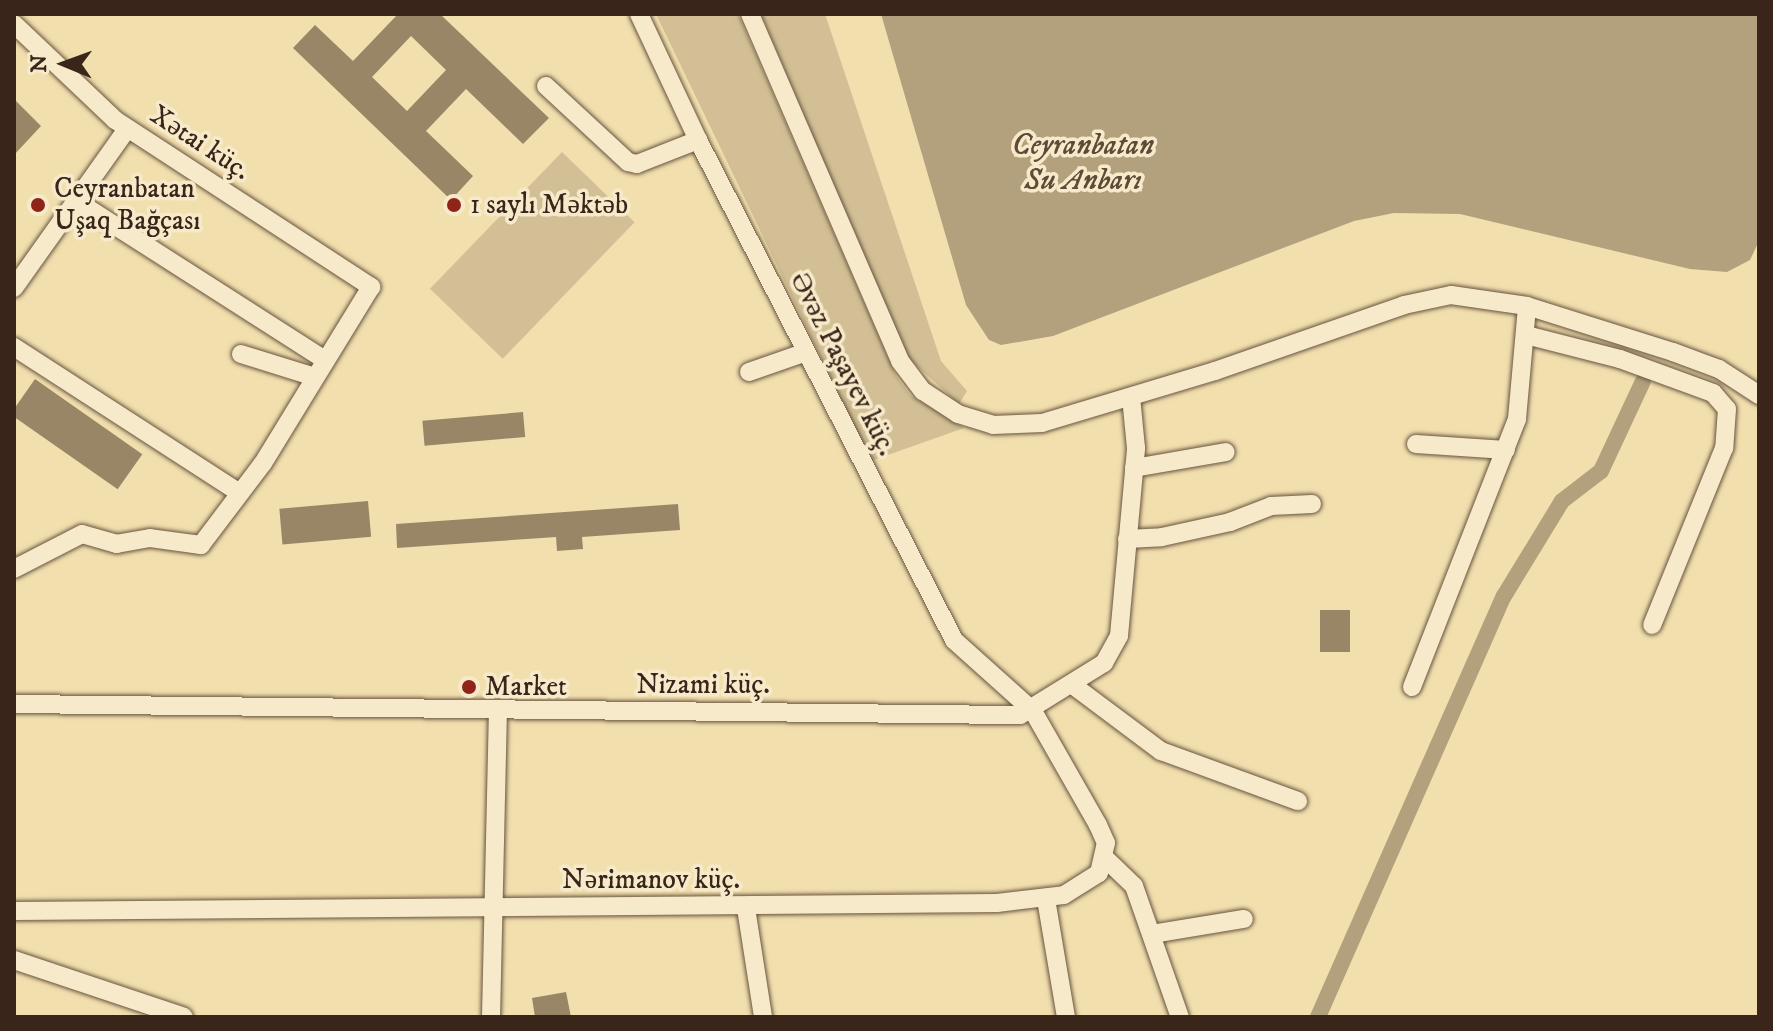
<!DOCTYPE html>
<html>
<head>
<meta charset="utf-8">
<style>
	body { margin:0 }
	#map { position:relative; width:1773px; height:1031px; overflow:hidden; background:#f2dfae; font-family:"IM FELL DW Pica",serif }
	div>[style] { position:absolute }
	.green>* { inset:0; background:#d3bf95; transform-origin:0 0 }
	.water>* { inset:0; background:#b3a07c }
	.canal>* { height:16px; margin:-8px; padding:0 8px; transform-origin:8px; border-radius:8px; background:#b3a07c }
	.building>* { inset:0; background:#998667; transform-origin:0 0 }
	.roads { filter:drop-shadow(0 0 2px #67543f) drop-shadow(0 0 2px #67543f) }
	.minor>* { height:18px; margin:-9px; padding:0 9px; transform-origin:9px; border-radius:9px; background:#f7eaca }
	.dots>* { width:22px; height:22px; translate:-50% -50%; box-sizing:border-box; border:4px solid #f7eaca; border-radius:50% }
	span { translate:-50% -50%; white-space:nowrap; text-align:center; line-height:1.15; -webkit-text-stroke:7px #f7eaca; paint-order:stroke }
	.street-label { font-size:28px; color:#39251a }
	.poi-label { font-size:28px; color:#39251a }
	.left { translate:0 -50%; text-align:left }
	.water-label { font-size:30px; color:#5e4a37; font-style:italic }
	.frame { position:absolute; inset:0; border:16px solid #39251a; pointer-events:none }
	.north { position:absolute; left:24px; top:24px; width:80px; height:80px; -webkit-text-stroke:6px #f7eaca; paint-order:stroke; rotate:271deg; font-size:22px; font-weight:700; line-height:32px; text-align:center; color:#39251a }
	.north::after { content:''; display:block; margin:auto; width:28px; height:36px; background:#39251a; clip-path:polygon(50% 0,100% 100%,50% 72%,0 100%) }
</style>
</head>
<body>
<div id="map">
	<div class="green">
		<i style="clip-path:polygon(656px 14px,738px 14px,896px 376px,910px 395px,964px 428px,871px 461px)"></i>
		<i style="clip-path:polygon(761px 14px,825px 14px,941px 361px,967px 391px,959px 404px,907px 357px)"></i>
		<i style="left:562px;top:152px;width:101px;height:190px;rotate:44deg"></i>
	</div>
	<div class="water">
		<i style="clip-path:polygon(881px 14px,1759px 14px,1759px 241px,1750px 260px,1727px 272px,1690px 269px,1460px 214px,1394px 213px,1354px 221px,1053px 336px,1001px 345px,989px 340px,966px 305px)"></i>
	</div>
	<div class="canal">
		<i style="left:1318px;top:1017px;width:460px;rotate:-66.2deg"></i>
		<i style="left:1504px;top:596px;width:111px;rotate:-58.6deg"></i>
		<i style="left:1562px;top:501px;width:49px;rotate:-37.6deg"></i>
		<i style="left:1601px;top:471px;width:99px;rotate:-65deg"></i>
	</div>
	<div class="building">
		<i style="clip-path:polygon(evenodd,398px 14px,440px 14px,549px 118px,523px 144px,466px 89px,426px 131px,473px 176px,451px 200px,293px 48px,315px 25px,353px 61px,398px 14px,411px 36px,446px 70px,407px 111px,372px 77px,411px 36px)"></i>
		<i style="clip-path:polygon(14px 99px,41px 126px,14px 155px)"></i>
		<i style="left:35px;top:379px;width:131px;height:43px;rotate:35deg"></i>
		<i style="left:523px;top:412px;width:25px;height:101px;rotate:85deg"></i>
		<i style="left:368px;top:501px;width:36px;height:89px;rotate:85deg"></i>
		<i style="clip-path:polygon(678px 504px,680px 530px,582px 537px,583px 549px,557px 551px,556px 537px,397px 548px,396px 524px)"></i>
		<i style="left:1320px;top:610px;width:30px;height:42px"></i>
		<i style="clip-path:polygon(566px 992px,571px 1017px,535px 1017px,532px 998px)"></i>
	</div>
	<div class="roads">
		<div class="minor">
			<i style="left:750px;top:14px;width:378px;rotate:66.6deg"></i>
			<i style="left:900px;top:361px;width:38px;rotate:53deg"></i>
			<i style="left:923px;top:391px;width:42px;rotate:33.3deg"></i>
			<i style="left:958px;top:414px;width:37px;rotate:17deg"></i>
			<i style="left:993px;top:425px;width:49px;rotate:-2.3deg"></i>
			<i style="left:1042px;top:423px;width:181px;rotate:-16.7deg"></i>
			<i style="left:1215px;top:371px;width:200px;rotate:-19.2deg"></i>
			<i style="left:1404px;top:305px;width:48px;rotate:-12deg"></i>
			<i style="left:1451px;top:295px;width:77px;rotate:8.2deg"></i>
			<i style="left:1527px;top:306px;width:153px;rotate:17.5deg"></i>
			<i style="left:1673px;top:352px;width:49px;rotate:20.3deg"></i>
			<i style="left:1719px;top:369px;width:48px;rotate:33deg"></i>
			<i style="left:14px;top:24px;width:139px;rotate:43.5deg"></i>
			<i style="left:115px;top:120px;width:306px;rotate:33.1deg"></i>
			<i style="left:371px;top:287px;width:206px;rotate:121.5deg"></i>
			<i style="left:263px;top:463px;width:103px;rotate:127.1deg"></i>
			<i style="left:201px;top:545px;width:51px;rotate:-172.2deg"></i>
			<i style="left:150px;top:538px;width:34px;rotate:170deg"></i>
			<i style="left:117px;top:544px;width:36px;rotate:-164deg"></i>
			<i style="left:82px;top:534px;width:76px;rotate:152.8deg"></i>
			<i style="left:546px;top:86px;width:112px;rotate:42.8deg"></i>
			<i style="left:628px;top:162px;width:9px;rotate:13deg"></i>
			<i style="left:637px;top:164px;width:66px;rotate:-21.5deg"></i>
			<i style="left:78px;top:202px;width:293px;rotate:32.6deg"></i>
			<i style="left:14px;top:288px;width:195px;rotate:-54.6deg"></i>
			<i style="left:1526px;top:335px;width:97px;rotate:14.3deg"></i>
			<i style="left:1620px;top:359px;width:99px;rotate:20.1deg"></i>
			<i style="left:1713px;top:393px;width:21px;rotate:49deg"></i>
			<i style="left:1727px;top:409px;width:39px;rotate:94deg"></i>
			<i style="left:1724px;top:448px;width:191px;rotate:112.1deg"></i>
			<i style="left:14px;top:347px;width:267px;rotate:32.9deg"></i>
			<i style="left:241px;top:354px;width:77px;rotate:17.3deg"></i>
			<i style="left:749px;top:372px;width:60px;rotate:-19.3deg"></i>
			<i style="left:1416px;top:444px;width:90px;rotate:3.8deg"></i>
			<i style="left:1134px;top:468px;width:93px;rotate:-9.9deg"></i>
			<i style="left:1127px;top:539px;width:35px;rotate:-3deg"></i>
			<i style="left:1162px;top:537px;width:70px;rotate:-12.4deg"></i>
			<i style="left:1230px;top:522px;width:44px;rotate:-21.3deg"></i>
			<i style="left:1271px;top:506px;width:41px;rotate:-2.8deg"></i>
			<i style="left:1074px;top:686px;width:109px;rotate:36.8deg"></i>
			<i style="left:1161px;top:751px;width:146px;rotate:20.1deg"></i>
			<i style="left:1412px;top:687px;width:288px;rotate:-68.6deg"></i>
			<i style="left:1517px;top:419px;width:113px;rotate:-84.9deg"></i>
			<i style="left:14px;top:704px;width:1006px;rotate:0.63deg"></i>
			<i style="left:1020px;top:715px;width:99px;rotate:-31.8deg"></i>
			<i style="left:1104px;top:663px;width:31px;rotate:-61deg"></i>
			<i style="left:1119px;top:636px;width:189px;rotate:-84.8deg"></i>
			<i style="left:1136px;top:448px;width:51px;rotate:-95.6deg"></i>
			<i style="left:1106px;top:859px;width:39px;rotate:44deg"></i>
			<i style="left:1134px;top:886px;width:139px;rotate:70.7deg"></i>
			<i style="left:1046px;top:899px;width:120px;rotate:80.4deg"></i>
			<i style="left:746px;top:908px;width:110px;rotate:81.1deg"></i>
			<i style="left:14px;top:911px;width:983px;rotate:-0.47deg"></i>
			<i style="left:997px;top:903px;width:67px;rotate:-6.8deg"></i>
			<i style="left:1064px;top:895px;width:41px;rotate:-32.2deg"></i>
			<i style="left:1099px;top:873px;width:31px;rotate:-77deg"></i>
			<i style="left:1106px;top:843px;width:20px;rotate:-114deg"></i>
			<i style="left:1098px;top:825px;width:131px;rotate:-119.7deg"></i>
			<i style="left:1033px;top:711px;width:106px;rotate:-138.1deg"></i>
			<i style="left:954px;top:640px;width:562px;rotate:-117.11deg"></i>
			<i style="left:698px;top:140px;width:139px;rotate:-115.1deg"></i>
			<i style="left:1152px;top:934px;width:93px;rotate:-9.3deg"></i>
			<i style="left:14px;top:960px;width:179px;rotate:18.5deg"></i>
			<i style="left:491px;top:1017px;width:305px;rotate:-88.7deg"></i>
		</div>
	</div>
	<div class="dots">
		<i style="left:38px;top:205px;background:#8f2418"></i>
		<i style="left:454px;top:205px;background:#8f2418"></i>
		<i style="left:469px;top:687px;background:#8f2418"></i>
	</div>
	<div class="street-label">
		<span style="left:200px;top:143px;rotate:33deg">Xətai küç.</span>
		<span style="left:843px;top:364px;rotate:63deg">Əvəz Paşayev küç.</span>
		<span style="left:703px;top:685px">Nizami küç.</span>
		<span style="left:651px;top:880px">Nərimanov küç.</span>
	</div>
	<div class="poi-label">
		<span class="left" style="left:54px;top:205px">Ceyranbatan<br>Uşaq Bağçası</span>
		<span class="left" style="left:470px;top:205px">1 saylı Məktəb</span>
		<span class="left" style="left:485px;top:687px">Market</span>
	</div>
	<div class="water-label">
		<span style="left:1083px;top:163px">Ceyranbatan<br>Su Anbarı</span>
	</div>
	<div class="frame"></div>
	<div class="north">N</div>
</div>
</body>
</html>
